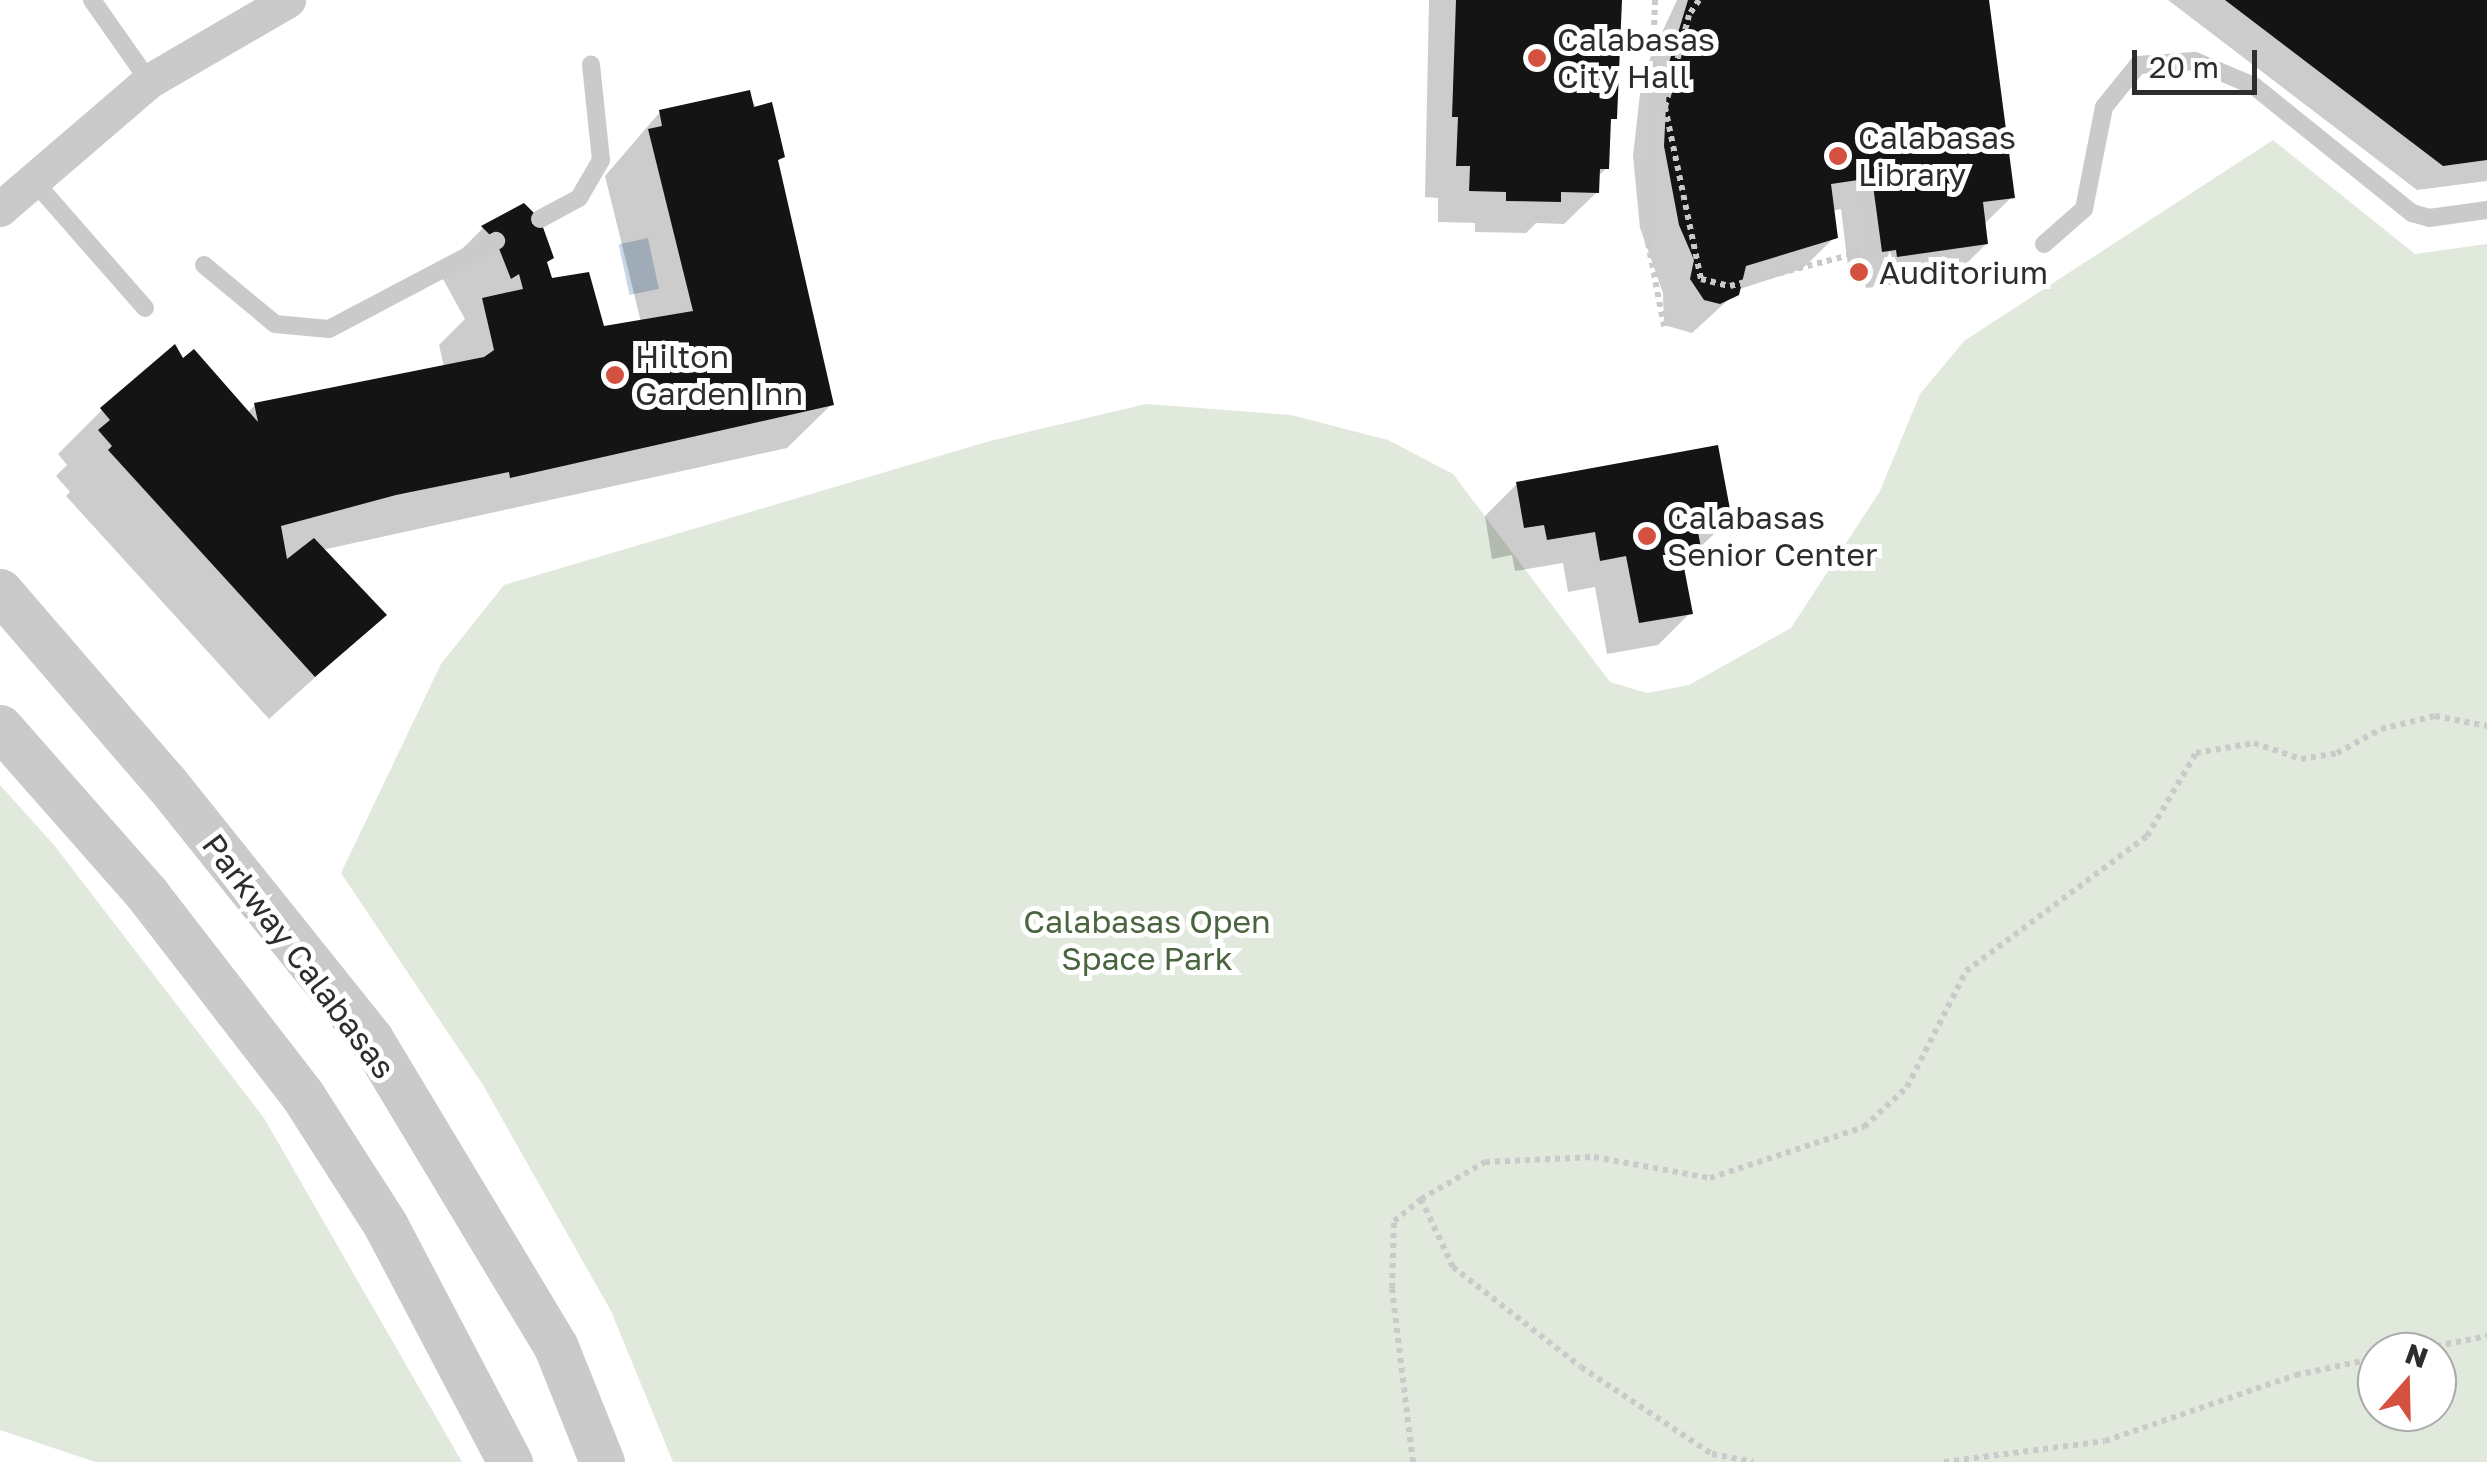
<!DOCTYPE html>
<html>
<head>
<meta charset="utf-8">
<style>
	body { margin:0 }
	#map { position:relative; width:2487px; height:1462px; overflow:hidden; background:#fff; font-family:"Golos Text",sans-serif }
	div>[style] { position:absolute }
	.green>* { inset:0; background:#e0e9db }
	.water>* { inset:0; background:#c9d6e7; transform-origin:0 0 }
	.shadow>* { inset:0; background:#0003 }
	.building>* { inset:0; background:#141414 }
	.path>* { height:6px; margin-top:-3px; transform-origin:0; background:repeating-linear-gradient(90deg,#cacaca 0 5px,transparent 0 10px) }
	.service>* { height:18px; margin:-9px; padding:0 9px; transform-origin:9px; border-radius:9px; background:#cacaca }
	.minor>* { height:35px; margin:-17.5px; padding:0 17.5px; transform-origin:17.5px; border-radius:17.5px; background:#cacaca }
	.tertiary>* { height:45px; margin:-22.5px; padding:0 22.5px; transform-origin:22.5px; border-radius:22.5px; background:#cacaca }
	.dots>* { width:28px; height:28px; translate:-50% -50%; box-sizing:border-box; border:5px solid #fff; border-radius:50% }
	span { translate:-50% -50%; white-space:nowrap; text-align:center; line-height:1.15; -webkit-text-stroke:10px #fff; paint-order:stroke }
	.poi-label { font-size:32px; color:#2d2d2d }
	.left { translate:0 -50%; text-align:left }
	.park-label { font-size:32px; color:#49643f }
	.street-label { font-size:32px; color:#2d2d2d }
	.north { position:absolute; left:2357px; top:1332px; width:100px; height:100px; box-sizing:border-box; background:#fff; border:2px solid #ababab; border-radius:50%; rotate:20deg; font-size:28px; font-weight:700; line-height:40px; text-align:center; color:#2d2d2d }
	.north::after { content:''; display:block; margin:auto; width:35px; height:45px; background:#d4513f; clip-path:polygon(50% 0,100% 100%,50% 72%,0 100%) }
	.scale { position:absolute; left:2132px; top:50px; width:125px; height:45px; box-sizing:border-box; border:5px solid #2d2d2d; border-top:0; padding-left:12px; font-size:30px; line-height:35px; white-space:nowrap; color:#2d2d2d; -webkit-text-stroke:8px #fff; paint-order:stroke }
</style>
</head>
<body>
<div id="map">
	<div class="green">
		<i style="clip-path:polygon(evenodd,2273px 140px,2415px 254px,2487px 244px,2487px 1462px,673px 1462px,611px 1311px,483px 1085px,341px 873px,441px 664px,504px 585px,990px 441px,1146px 404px,1291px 415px,1388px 440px,1453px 474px,1610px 682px,1647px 693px,1689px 685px,1791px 628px,1880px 491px,1920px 394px,1964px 341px,2273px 140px,2437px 1352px,2437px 1412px,2377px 1412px,2377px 1352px,2437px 1352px)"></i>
		<i style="clip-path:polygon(0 785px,54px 845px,264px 1118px,462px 1462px,95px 1462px,0 1430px)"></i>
	</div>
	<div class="water">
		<i style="left:648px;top:238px;width:52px;height:30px;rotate:78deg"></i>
	</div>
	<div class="shadow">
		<i style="clip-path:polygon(1429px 0,1619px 0,1607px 168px,1597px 177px,1597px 192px,1564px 224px,1536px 223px,1526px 233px,1475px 232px,1475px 223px,1438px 222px,1438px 198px,1425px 197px)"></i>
		<i style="clip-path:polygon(1984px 0,2012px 197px,1983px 225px,1986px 244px,1954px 276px,1866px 288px,1864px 281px,1850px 283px,1841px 209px,1831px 211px,1835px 237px,1802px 269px,1740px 289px,1692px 333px,1664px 325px,1663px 293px,1640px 228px,1633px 156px,1642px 76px,1677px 0)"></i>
		<i style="clip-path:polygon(2168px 0,2487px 0,2487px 181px,2417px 190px)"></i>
		<i style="clip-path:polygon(748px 92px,782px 157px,776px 162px,832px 404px,787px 448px,322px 550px,384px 615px,269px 719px,66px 496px,70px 492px,56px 476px,67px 465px,58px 454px,102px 410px,182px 362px,247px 413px,255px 405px,444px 367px,439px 345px,465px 319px,439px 272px,483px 228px,523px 206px,550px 281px,603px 329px,641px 322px,605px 176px,660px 112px)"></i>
		<i style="clip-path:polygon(1517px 484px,1730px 519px,1681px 565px,1690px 613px,1658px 645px,1607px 654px,1595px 587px,1568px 592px,1563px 563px,1515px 571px,1512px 555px,1492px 559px,1485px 516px)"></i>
	</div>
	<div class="building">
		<i style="clip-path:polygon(1456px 0,1622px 0,1617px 119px,1611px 119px,1609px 169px,1600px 169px,1599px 193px,1561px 192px,1561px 202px,1506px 201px,1506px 192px,1469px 191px,1470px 166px,1456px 166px,1458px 117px,1452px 117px)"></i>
		<i style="clip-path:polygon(1688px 0,1989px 0,2015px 198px,1983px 202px,1988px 244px,1897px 257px,1896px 250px,1882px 252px,1872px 178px,1831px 184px,1838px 238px,1746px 266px,1739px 295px,1720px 304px,1704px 300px,1690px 279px,1694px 260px,1679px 225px,1664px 146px,1668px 66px)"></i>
		<i style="clip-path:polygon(2225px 0,2487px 0,2487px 160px,2443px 166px)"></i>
		<i style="clip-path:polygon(750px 90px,754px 107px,772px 102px,785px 157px,778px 160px,834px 405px,510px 478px,509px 472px,396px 495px,281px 526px,287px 559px,314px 538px,387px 615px,315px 677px,108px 450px,112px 446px,98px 430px,110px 420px,100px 408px,175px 344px,183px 358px,194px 349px,258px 422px,254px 403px,484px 357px,494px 350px,482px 298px,523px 289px,519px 274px,511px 279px,496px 241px,481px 226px,524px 203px,540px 219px,554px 258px,547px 262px,552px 278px,589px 272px,604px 326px,693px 311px,648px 129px,662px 126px,659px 110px)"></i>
		<i style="clip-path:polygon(1718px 445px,1732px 520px,1697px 527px,1701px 548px,1681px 552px,1693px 614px,1639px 623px,1626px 556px,1600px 561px,1595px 532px,1547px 540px,1544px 525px,1524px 528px,1516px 482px)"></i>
	</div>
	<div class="path">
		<i style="left:1655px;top:0;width:243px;rotate:91.7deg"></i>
		<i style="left:1648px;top:243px;width:85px;rotate:79.1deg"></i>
		<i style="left:1699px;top:0;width:18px;rotate:124deg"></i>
		<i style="left:1689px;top:15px;width:95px;rotate:104.6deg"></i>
		<i style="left:1665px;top:107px;width:176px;rotate:78.2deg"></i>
		<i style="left:1701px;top:279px;width:30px;rotate:14deg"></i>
		<i style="left:1730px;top:286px;width:148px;rotate:-14.5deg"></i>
		<i style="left:1873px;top:249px;width:70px;rotate:-99.1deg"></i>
		<i style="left:1421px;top:1199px;width:75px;rotate:64.8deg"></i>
		<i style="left:1453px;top:1267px;width:162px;rotate:38deg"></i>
		<i style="left:1581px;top:1367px;width:157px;rotate:33.6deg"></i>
		<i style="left:1712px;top:1454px;width:42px;rotate:11deg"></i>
		<i style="left:2407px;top:1352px;width:82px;rotate:-11.3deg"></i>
		<i style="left:1413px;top:1462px;width:175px;rotate:-96.9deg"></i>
		<i style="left:1392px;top:1288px;width:67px;rotate:-88.3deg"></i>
		<i style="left:1394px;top:1221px;width:35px;rotate:-39deg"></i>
		<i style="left:1421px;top:1199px;width:74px;rotate:-30deg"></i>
		<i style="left:1485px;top:1162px;width:109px;rotate:-2.6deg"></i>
		<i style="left:1594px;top:1157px;width:118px;rotate:10.3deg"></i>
		<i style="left:1710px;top:1178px;width:162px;rotate:-18.3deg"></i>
		<i style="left:1864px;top:1127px;width:59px;rotate:-42.9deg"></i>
		<i style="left:1907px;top:1087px;width:130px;rotate:-63deg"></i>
		<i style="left:1966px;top:971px;width:226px;rotate:-36.7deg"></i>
		<i style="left:2147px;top:836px;width:96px;rotate:-59.4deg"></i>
		<i style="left:2196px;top:753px;width:59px;rotate:-9.8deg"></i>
		<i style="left:2254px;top:743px;width:50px;rotate:18.8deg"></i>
		<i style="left:2301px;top:759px;width:36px;rotate:-9deg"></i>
		<i style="left:2337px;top:753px;width:50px;rotate:-28.6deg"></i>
		<i style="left:2381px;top:729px;width:56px;rotate:-13.5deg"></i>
		<i style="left:2435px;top:716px;width:53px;rotate:10.9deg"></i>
		<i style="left:1944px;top:1462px;width:162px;rotate:-7.4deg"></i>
		<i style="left:2105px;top:1441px;width:202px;rotate:-19.1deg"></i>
		<i style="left:2296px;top:1375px;width:83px;rotate:-11.9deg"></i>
	</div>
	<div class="service">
		<i style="left:92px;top:0;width:99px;rotate:54.9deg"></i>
		<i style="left:33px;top:180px;width:170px;rotate:48.8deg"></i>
		<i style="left:540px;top:219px;width:44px;rotate:-28.3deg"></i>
		<i style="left:579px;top:198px;width:44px;rotate:-59.9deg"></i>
		<i style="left:601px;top:160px;width:96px;rotate:-96deg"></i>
		<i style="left:2044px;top:244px;width:53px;rotate:-41.2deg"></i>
		<i style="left:2084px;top:209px;width:104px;rotate:-78.9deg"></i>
		<i style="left:2104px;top:107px;width:54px;rotate:-51deg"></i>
		<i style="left:2138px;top:65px;width:57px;rotate:-4deg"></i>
		<i style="left:2195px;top:61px;width:64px;rotate:23deg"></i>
		<i style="left:2254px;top:86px;width:203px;rotate:38.8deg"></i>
		<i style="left:2412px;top:213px;width:18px;rotate:16deg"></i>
		<i style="left:2429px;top:218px;width:59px;rotate:-7.9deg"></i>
		<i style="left:204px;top:265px;width:92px;rotate:39.7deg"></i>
		<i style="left:275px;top:324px;width:54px;rotate:5.3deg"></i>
		<i style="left:329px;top:329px;width:189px;rotate:-27.8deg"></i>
	</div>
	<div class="minor">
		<i style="left:0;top:209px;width:196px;rotate:-40.7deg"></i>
		<i style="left:149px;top:81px;width:161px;rotate:-30.2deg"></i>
	</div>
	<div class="tertiary">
		<i style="left:0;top:591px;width:254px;rotate:49.2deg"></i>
		<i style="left:166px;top:783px;width:328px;rotate:51.3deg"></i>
		<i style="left:371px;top:1039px;width:359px;rotate:59deg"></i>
		<i style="left:556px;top:1347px;width:124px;rotate:68.2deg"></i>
		<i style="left:0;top:727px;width:222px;rotate:48.6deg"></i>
		<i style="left:147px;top:894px;width:255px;rotate:52.3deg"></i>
		<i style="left:303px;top:1096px;width:154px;rotate:57.4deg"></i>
		<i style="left:386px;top:1226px;width:267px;rotate:62.3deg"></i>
	</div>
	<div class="dots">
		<i style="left:1537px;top:58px;background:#d4513f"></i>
		<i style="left:1838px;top:156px;background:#d4513f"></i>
		<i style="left:1859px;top:272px;background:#d4513f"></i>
		<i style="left:615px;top:375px;background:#d4513f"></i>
		<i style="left:1647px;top:536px;background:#d4513f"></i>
	</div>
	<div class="poi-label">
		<span class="left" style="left:1557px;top:58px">Calabasas<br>City Hall</span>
		<span class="left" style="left:1858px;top:156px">Calabasas<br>Library</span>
		<span class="left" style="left:1879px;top:272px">Auditorium</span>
		<span class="left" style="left:635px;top:375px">Hilton<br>Garden Inn</span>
		<span class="left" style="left:1667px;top:536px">Calabasas<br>Senior Center</span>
	</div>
	<div class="park-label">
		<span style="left:1147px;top:940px">Calabasas Open<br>Space Park</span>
	</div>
	<div class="street-label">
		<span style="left:299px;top:956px;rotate:53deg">Parkway Calabasas</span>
	</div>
	<div class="north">N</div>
	<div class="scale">20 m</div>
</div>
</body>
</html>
